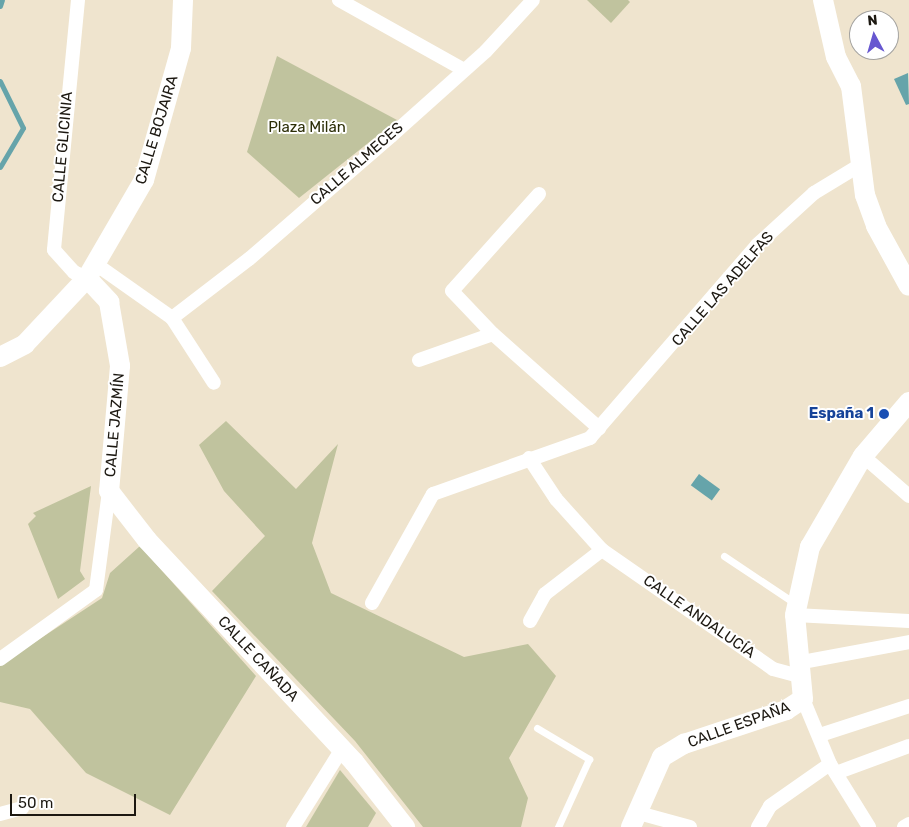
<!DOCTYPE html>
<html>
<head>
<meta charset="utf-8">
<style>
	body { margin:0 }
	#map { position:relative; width:909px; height:827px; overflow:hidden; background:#efe4ce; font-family:Rubik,sans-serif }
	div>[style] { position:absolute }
	.green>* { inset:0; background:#c0c39e }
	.water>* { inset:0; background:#66a4aa; transform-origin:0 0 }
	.stream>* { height:5px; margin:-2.5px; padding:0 2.5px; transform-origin:2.5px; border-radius:2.5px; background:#66a4aa }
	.lane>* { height:7px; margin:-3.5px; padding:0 3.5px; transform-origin:3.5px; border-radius:3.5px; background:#fff }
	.street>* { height:14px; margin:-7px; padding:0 7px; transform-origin:7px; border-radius:7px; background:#fff }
	.secondary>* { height:20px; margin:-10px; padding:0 10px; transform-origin:10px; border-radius:10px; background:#fff }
	.dots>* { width:14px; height:14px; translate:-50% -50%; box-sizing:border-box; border:2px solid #fff; border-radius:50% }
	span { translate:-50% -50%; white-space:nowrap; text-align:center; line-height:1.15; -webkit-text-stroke:4px #fff; paint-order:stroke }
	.park-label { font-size:15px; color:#2c2e07 }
	.street-label { font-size:15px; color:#1c1811 }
	.transit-label { font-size:15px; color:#164399; font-weight:700 }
	.right { translate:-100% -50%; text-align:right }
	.north { position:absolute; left:849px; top:10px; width:50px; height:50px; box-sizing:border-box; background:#fff; border:1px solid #a4a3a0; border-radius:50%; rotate:354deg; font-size:14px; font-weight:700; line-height:20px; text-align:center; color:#1c1811 }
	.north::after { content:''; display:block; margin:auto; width:18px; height:22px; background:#6757d0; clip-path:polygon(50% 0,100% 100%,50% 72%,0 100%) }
	.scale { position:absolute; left:10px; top:794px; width:126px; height:22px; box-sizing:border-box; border:2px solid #1c1811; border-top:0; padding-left:6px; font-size:15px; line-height:18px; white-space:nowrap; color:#1c1811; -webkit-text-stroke:4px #fff; paint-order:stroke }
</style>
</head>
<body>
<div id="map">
	<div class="green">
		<i style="clip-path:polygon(587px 0,628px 0,630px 2px,611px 23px)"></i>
		<i style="clip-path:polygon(277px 56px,397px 120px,299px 198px,247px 152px)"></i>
		<i style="clip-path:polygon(226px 421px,296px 489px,338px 444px,312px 543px,331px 593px,464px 657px,528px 644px,556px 676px,509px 758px,528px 798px,521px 827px,423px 827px,355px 741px,212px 591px,265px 536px,224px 491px,199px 445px)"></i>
		<i style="clip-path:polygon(91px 486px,80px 571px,85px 579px,58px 599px,28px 524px,36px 516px,33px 513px)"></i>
		<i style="clip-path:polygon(140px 546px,256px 676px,170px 815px,86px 773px,30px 709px,0 702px,0 665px,102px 598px,110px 573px)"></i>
		<i style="clip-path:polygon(340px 770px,376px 813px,368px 827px,306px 827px)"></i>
	</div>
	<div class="water">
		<i style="clip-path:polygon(908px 73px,909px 104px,906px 105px,894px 79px)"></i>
		<i style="left:699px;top:474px;width:26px;height:14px;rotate:36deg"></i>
	</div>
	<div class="stream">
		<i style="left:0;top:6px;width:6px;rotate:-72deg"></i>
		<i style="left:0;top:81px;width:52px;rotate:63.9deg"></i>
		<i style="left:23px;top:128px;width:45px;rotate:120.5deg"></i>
	</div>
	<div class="lane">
		<i style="left:724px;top:556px;width:87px;rotate:33.7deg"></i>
		<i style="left:537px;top:728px;width:61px;rotate:30.8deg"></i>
		<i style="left:589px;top:759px;width:75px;rotate:114.5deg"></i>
	</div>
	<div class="street">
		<i style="left:78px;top:0;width:251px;rotate:95.5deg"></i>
		<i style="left:54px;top:250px;width:30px;rotate:48deg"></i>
		<i style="left:74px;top:272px;width:14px;rotate:25deg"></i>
		<i style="left:339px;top:0;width:143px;rotate:29.2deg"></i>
		<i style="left:539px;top:194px;width:130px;rotate:131.9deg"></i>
		<i style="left:452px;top:291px;width:59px;rotate:46.4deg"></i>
		<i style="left:493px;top:334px;width:142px;rotate:41.6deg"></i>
		<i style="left:97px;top:265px;width:92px;rotate:35.2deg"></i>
		<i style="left:172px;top:318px;width:77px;rotate:57.1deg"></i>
		<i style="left:172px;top:318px;width:97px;rotate:-37.5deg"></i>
		<i style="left:249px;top:259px;width:188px;rotate:-40.9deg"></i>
		<i style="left:391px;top:136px;width:127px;rotate:-41.8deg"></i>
		<i style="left:486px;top:51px;width:69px;rotate:-47.3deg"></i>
		<i style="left:419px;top:360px;width:78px;rotate:-19.4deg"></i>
		<i style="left:863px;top:456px;width:61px;rotate:41deg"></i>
		<i style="left:529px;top:458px;width:49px;rotate:56.6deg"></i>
		<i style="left:556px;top:499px;width:69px;rotate:48deg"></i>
		<i style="left:602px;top:550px;width:208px;rotate:34.8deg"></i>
		<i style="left:773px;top:669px;width:27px;rotate:15deg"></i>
		<i style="left:372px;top:603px;width:125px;rotate:-60.8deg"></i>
		<i style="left:433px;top:494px;width:167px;rotate:-19.6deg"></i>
		<i style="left:590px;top:438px;width:255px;rotate:-49.1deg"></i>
		<i style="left:757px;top:245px;width:77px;rotate:-42.4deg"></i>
		<i style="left:814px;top:193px;width:54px;rotate:-31.3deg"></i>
		<i style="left:795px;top:615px;width:114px;rotate:3deg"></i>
		<i style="left:530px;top:621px;width:31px;rotate:-61deg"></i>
		<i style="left:545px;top:594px;width:72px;rotate:-37.7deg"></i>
		<i style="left:0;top:659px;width:118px;rotate:-35.7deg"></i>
		<i style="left:96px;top:590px;width:100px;rotate:-82.5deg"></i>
		<i style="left:797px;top:663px;width:114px;rotate:-10.6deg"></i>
		<i style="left:803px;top:699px;width:70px;rotate:67.4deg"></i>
		<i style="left:830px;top:764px;width:74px;rotate:58.2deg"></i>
		<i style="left:820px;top:735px;width:94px;rotate:-18deg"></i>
		<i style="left:836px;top:773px;width:78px;rotate:-20.3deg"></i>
		<i style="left:635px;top:812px;width:57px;rotate:15.3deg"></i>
		<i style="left:0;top:814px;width:23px;rotate:-15deg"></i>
		<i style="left:293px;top:827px;width:92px;rotate:-57.9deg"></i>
		<i style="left:758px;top:827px;width:24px;rotate:-60deg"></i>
		<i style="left:770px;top:806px;width:73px;rotate:-35deg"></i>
		<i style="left:904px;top:827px;width:6px;rotate:-31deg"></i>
	</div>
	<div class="secondary">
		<i style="left:823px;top:0;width:58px;rotate:77.2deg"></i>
		<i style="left:836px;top:57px;width:33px;rotate:63deg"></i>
		<i style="left:851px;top:86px;width:110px;rotate:82.7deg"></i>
		<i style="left:865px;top:195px;width:33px;rotate:70deg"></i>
		<i style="left:876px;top:226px;width:68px;rotate:61.2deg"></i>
		<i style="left:87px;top:278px;width:33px;rotate:47deg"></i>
		<i style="left:109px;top:302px;width:65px;rotate:80.2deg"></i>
		<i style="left:120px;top:366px;width:125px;rotate:95deg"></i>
		<i style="left:109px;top:491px;width:62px;rotate:52.2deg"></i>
		<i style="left:147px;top:540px;width:304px;rotate:47deg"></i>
		<i style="left:354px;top:762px;width:83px;rotate:51.9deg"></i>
		<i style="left:0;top:357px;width:28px;rotate:-27deg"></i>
		<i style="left:25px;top:344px;width:91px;rotate:-46.8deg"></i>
		<i style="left:87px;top:278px;width:113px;rotate:-59.8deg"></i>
		<i style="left:144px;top:180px;width:137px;rotate:-74.3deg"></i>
		<i style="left:181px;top:48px;width:48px;rotate:-87.6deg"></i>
		<i style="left:631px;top:827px;width:77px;rotate:-66.1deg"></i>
		<i style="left:662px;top:757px;width:26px;rotate:-31deg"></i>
		<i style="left:684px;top:744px;width:108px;rotate:-18.4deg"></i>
		<i style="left:786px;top:710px;width:20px;rotate:-33deg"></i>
		<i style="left:803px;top:699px;width:84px;rotate:-95.4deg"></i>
		<i style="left:795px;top:615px;width:70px;rotate:-77.6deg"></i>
		<i style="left:810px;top:547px;width:105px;rotate:-59.8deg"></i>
		<i style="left:863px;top:456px;width:71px;rotate:-49.6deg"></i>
	</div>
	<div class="dots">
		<i style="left:884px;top:414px;background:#1a4fb4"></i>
	</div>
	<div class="park-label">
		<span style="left:307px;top:128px">Plaza Milán</span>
	</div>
	<div class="street-label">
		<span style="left:157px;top:130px;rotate:-73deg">CALLE BOJAIRA</span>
		<span style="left:63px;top:147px;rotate:-85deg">CALLE GLICINIA</span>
		<span style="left:357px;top:164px;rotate:-41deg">CALLE ALMECES</span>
		<span style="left:723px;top:289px;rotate:-49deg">CALLE LAS ADELFAS</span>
		<span style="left:115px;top:425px;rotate:-85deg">CALLE JAZMÍN</span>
		<span style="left:699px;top:617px;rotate:35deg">CALLE ANDALUCÍA</span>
		<span style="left:258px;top:659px;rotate:47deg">CALLE CAÑADA</span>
		<span style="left:739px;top:725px;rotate:-20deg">CALLE ESPAÑA</span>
	</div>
	<div class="transit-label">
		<span class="right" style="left:874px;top:414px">España 1</span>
	</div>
	<div class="north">N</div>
	<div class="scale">50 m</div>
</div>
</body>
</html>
